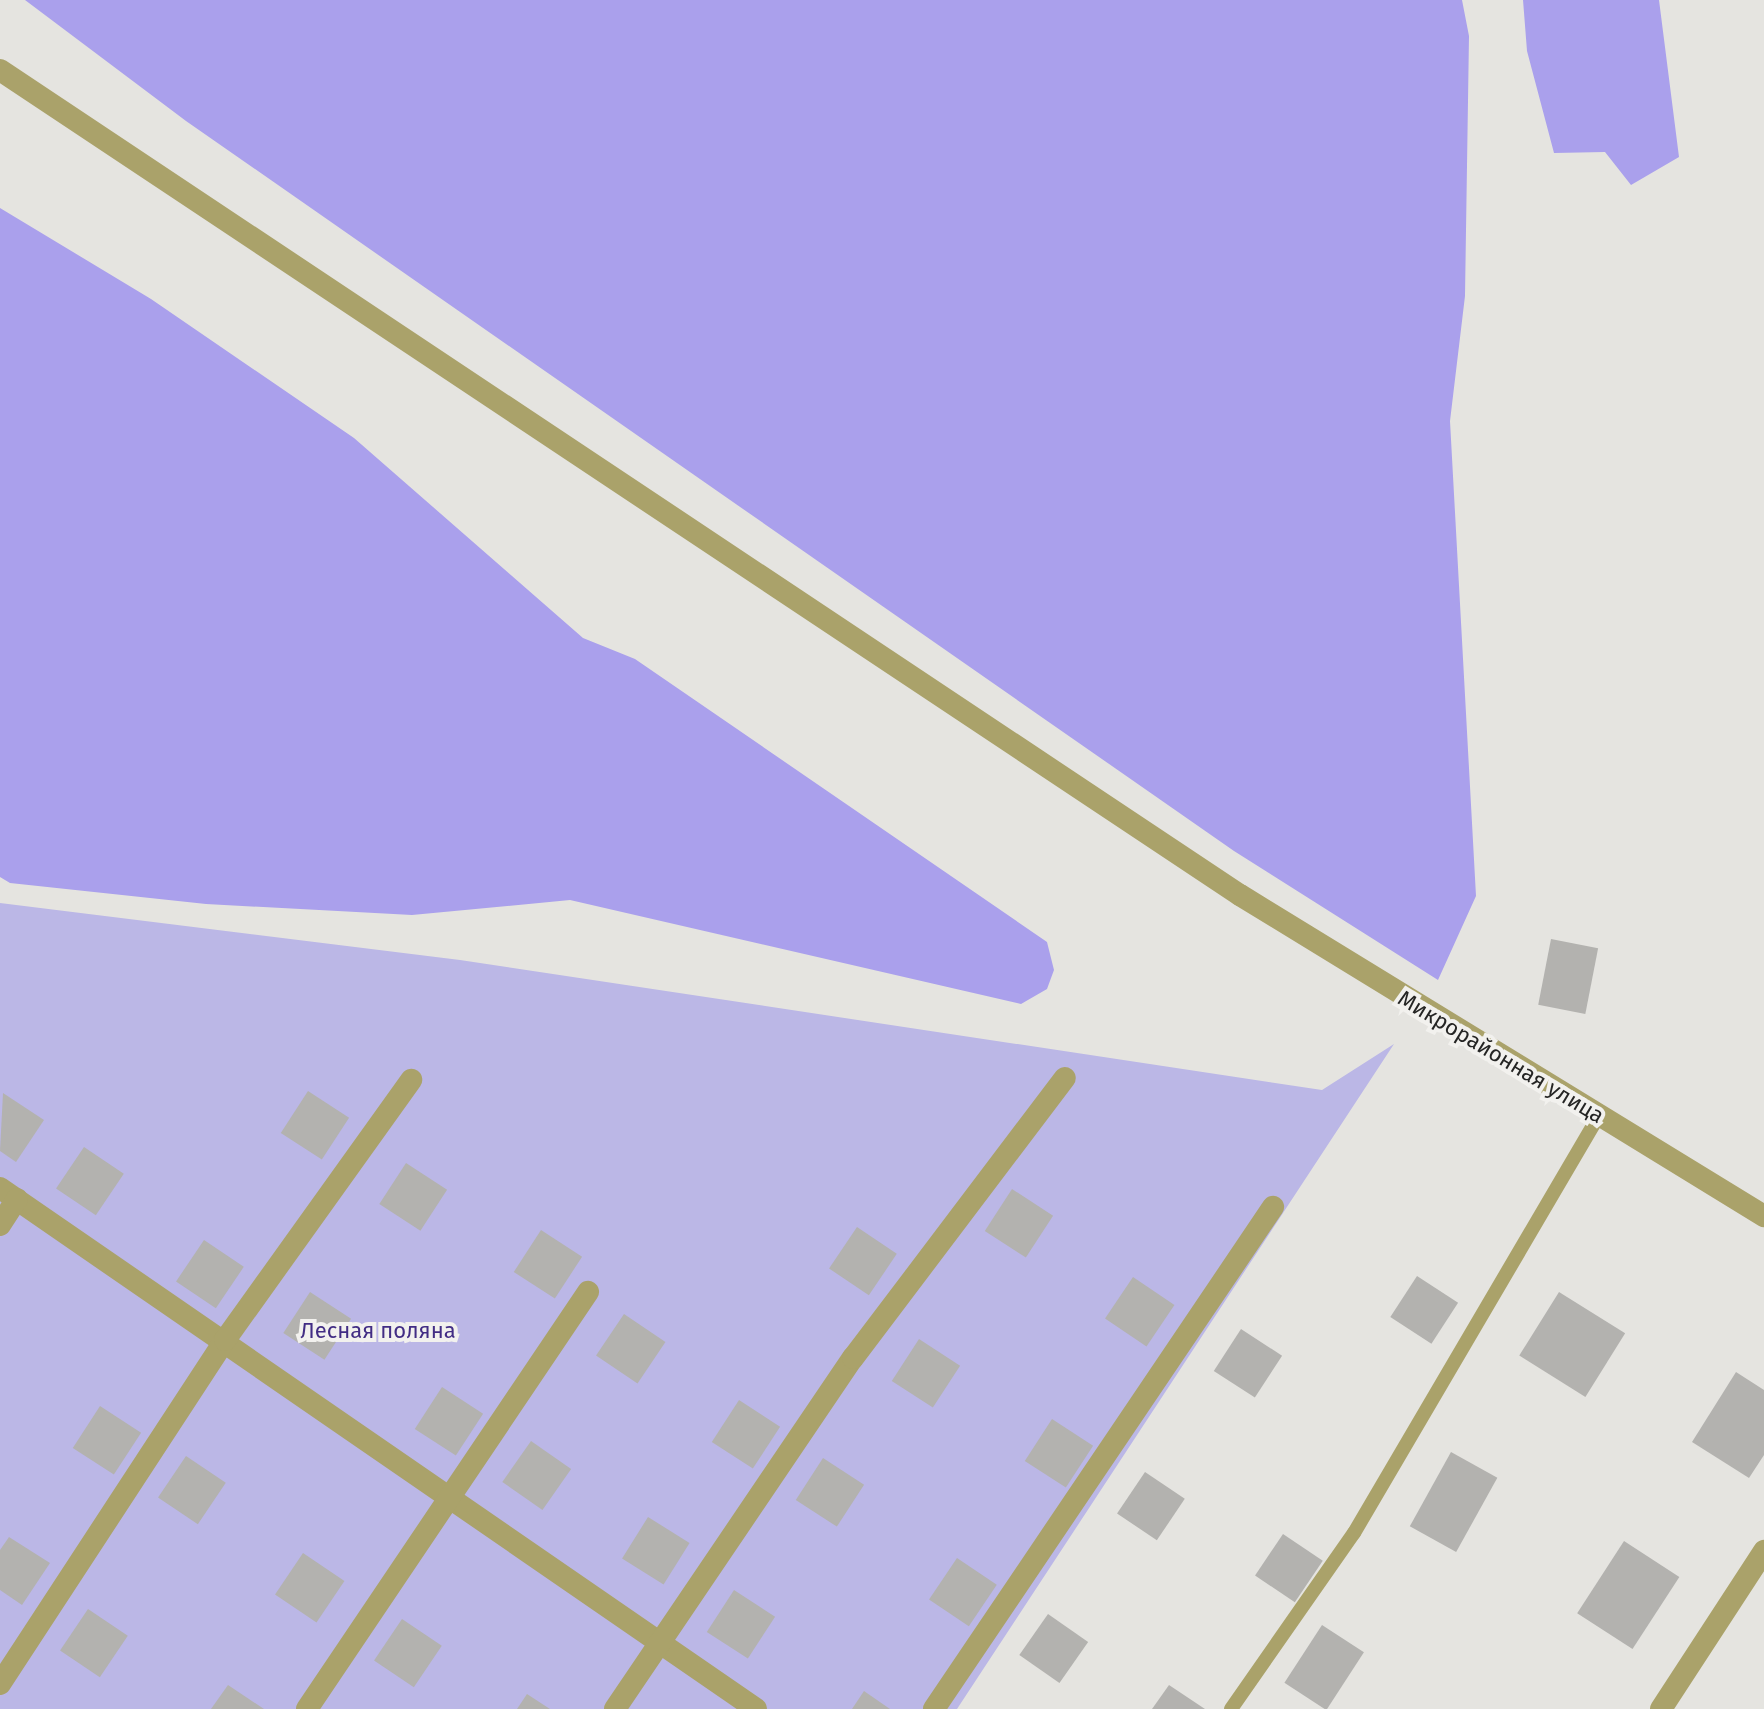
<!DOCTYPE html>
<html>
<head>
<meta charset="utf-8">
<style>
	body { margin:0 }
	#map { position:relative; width:1764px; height:1709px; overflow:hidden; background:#e5e4e0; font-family:"Fira Sans",sans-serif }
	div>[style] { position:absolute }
	.green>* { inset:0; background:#bbb7e6 }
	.forest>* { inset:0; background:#aaa0ec }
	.building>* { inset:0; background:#b3b2af; transform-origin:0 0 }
	.service>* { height:14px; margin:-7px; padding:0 7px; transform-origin:7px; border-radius:7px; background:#aaa26a }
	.minor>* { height:22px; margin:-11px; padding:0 11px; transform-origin:11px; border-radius:11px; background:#aaa26a }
	.tertiary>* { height:22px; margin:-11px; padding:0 11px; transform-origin:11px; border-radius:11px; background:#aaa26a }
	span { translate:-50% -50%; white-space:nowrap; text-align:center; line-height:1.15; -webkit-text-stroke:8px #f2f1ee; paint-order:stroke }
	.street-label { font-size:22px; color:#252524 }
	.park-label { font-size:22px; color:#422d84 }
</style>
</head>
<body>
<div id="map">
	<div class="green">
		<i style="clip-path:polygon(0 903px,460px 960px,1322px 1090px,1394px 1044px,957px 1709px,0 1709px)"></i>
	</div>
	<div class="forest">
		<i style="clip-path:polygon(25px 0,1462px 0,1469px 36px,1465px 296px,1450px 421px,1476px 896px,1438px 980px,1234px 851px,186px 121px)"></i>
		<i style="clip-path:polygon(1523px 0,1659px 0,1679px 157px,1631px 185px,1605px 152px,1554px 153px,1527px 51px)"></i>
		<i style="clip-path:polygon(0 208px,151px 299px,354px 438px,583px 638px,635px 659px,1047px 942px,1054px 970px,1047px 989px,1021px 1004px,570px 900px,412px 915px,206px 904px,10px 883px,0 877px)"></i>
	</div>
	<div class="building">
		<i style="left:1551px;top:939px;width:48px;height:67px;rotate:11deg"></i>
		<i style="left:308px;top:1091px;width:49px;height:50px;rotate:33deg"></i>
		<i style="clip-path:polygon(3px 1093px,44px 1120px,16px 1162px,0 1151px)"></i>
		<i style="left:84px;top:1147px;width:48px;height:50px;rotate:34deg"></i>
		<i style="left:406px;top:1163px;width:49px;height:49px;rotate:33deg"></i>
		<i style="left:1012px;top:1189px;width:49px;height:50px;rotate:33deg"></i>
		<i style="left:857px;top:1227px;width:48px;height:50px;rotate:34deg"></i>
		<i style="left:541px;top:1230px;width:49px;height:50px;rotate:33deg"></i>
		<i style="left:204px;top:1240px;width:48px;height:50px;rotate:34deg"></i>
		<i style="left:1417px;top:1276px;width:49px;height:49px;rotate:33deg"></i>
		<i style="left:1133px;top:1277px;width:50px;height:50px;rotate:34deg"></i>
		<i style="left:310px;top:1292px;width:49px;height:49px;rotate:33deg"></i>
		<i style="left:1559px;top:1292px;width:78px;height:75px;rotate:32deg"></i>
		<i style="left:624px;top:1314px;width:50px;height:50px;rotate:34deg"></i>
		<i style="left:1241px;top:1329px;width:49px;height:50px;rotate:33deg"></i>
		<i style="left:919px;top:1339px;width:49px;height:50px;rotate:33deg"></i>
		<i style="clip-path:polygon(1736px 1372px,1764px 1390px,1764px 1455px,1749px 1478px,1692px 1442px)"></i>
		<i style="left:442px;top:1387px;width:49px;height:50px;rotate:33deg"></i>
		<i style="left:739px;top:1400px;width:49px;height:50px;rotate:33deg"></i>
		<i style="left:100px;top:1406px;width:49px;height:50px;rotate:33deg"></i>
		<i style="left:1052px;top:1419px;width:49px;height:50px;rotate:33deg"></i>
		<i style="left:531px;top:1441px;width:49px;height:50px;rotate:35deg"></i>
		<i style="left:1451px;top:1452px;width:53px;height:85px;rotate:29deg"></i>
		<i style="left:186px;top:1456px;width:48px;height:50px;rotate:34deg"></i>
		<i style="left:823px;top:1458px;width:49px;height:50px;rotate:33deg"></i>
		<i style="left:1145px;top:1472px;width:48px;height:50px;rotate:34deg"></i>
		<i style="left:648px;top:1517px;width:49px;height:49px;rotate:32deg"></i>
		<i style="left:1283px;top:1534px;width:48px;height:50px;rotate:34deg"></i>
		<i style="clip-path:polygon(9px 1537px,50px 1563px,22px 1605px,0 1590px,0 1550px)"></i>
		<i style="left:1624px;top:1541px;width:66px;height:86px;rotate:33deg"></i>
		<i style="left:303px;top:1553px;width:50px;height:50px;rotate:34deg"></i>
		<i style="left:957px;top:1558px;width:48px;height:50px;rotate:34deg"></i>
		<i style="left:734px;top:1590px;width:49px;height:50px;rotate:33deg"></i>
		<i style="left:88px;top:1609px;width:48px;height:50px;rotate:34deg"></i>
		<i style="left:1048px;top:1614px;width:49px;height:50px;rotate:35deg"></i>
		<i style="left:402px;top:1619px;width:48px;height:50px;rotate:34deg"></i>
		<i style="left:1322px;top:1625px;width:50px;height:69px;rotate:33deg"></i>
		<i style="clip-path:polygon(228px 1685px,264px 1709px,211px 1709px)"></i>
		<i style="clip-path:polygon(1169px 1685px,1205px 1709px,1152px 1709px)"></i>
		<i style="clip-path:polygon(864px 1691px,890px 1709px,852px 1709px)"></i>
		<i style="clip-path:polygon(527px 1694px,550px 1709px,517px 1709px)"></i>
	</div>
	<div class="service">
		<i style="left:1231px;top:1709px;width:215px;rotate:-55.1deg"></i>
		<i style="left:1354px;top:1533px;width:482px;rotate:-59.6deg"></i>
	</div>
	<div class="minor">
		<i style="left:0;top:1188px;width:918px;rotate:34.57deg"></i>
		<i style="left:0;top:1225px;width:31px;rotate:-57deg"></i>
		<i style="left:0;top:1684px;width:411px;rotate:-56.8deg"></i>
		<i style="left:225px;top:1340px;width:320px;rotate:-54.4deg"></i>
		<i style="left:307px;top:1709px;width:503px;rotate:-56.03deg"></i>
		<i style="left:615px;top:1709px;width:424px;rotate:-55.9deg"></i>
		<i style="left:853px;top:1358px;width:351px;rotate:-52.9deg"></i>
		<i style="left:934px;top:1709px;width:606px;rotate:-55.97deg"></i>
		<i style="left:1661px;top:1709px;width:189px;rotate:-56.9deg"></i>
	</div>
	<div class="tertiary">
		<i style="left:0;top:70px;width:1489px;rotate:33.64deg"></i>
		<i style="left:1240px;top:895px;width:615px;rotate:31.49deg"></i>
	</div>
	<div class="street-label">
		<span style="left:1501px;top:1057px;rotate:31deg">Микрорайонная улица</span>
	</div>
	<div class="park-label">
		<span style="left:378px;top:1331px">Лесная поляна</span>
	</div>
</div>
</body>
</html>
